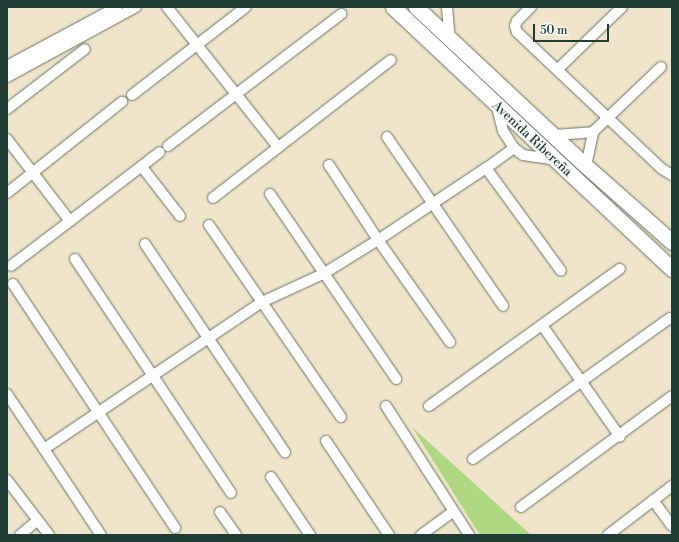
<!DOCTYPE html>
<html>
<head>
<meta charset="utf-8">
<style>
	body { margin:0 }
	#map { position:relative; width:679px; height:542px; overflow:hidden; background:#f0e4ca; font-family:"Libre Bodoni",serif }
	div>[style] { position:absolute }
	.green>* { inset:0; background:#afd883 }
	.roads { filter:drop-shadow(0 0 1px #687768) drop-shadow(0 0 1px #687768) }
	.street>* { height:10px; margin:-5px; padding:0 5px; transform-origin:5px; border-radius:5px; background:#fff }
	.secondary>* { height:15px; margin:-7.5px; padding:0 7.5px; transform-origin:7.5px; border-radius:7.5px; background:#fff }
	span { translate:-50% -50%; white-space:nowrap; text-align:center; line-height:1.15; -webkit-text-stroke:3px #f6f6f2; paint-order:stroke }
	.street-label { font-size:13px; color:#1f3d34 }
	.frame { position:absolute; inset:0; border:8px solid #1f3d34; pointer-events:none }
	.scale { position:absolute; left:533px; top:24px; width:76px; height:18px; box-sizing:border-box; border:2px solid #1f3d34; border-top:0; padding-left:5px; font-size:12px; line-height:14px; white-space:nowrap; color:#1f3d34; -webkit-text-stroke:3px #f6f6f2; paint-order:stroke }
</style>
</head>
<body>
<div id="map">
	<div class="green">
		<i style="clip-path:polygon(412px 427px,531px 535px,480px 535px)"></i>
	</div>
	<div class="roads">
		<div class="street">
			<i style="left:167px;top:7px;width:179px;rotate:51.6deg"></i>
			<i style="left:447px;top:7px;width:32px;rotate:85deg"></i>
			<i style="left:531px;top:7px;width:20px;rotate:135deg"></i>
			<i style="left:517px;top:21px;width:5px;rotate:112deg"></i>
			<i style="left:515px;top:26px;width:6px;rotate:72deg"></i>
			<i style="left:517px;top:32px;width:199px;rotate:43.4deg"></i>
			<i style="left:662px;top:169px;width:12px;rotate:31deg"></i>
			<i style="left:7px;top:66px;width:125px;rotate:-28.2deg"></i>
			<i style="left:558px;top:69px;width:89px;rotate:-44.1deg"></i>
			<i style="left:7px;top:77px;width:147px;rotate:-28.5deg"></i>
			<i style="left:132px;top:95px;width:144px;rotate:-37.7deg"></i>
			<i style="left:497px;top:107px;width:25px;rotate:76deg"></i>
			<i style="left:503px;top:131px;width:20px;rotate:57deg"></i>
			<i style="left:514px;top:148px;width:11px;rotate:38deg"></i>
			<i style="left:523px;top:155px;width:30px;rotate:8deg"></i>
			<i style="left:7px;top:109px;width:98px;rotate:-37.6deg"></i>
			<i style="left:554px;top:135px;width:39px;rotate:-4deg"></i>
			<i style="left:387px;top:137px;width:205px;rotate:55.5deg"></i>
			<i style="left:7px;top:139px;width:103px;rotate:52.5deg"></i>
			<i style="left:70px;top:221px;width:74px;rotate:142.7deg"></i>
			<i style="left:168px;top:146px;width:218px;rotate:-37.3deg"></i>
			<i style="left:514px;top:148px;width:34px;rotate:144deg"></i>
			<i style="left:486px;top:168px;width:127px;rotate:53.9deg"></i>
			<i style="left:329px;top:165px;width:90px;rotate:56.8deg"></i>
			<i style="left:378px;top:240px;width:125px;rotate:54.8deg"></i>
			<i style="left:586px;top:166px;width:35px;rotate:-78deg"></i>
			<i style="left:593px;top:132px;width:94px;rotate:-43.7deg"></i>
			<i style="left:142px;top:167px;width:62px;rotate:52.2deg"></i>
			<i style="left:7px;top:193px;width:147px;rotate:-38.4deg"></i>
			<i style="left:270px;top:194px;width:224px;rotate:55.7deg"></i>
			<i style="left:213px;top:198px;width:225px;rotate:-37.8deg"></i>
			<i style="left:70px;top:221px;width:113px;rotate:-37.5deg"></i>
			<i style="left:209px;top:225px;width:233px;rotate:55.5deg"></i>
			<i style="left:145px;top:244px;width:251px;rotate:56.1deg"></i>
			<i style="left:75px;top:259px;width:281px;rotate:56.3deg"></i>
			<i style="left:13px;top:284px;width:293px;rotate:56.4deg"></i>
			<i style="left:542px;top:325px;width:136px;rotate:55.1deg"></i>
			<i style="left:7px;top:394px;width:66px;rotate:56.1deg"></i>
			<i style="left:44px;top:449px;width:263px;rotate:-34deg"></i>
			<i style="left:262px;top:302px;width:67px;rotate:-24.7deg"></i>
			<i style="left:323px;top:274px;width:65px;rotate:-31.7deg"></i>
			<i style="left:378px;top:240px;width:130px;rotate:-33.7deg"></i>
			<i style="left:386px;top:406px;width:153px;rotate:57.2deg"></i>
			<i style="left:429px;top:406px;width:235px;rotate:-35.7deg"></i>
			<i style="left:326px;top:441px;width:113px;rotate:56.2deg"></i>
			<i style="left:44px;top:449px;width:103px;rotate:56.5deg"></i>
			<i style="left:473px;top:459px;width:242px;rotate:-35.6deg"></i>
			<i style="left:271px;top:477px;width:70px;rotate:56.1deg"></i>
			<i style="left:7px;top:480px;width:69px;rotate:52.6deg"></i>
			<i style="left:653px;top:500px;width:32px;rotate:54deg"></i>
			<i style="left:521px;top:507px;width:187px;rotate:-36.3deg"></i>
			<i style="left:220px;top:512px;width:28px;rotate:55deg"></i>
			<i style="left:20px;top:535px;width:23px;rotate:-40deg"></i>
			<i style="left:421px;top:535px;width:39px;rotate:-36deg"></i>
			<i style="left:608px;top:535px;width:81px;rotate:-37.4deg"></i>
		</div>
		<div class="secondary">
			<i style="left:393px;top:7px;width:383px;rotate:43.2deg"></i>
			<i style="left:416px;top:7px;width:233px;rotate:43.1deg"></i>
			<i style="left:586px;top:166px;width:115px;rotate:41.5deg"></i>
		</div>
	</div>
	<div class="street-label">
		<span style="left:532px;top:139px;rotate:43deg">Avenida Ribereña</span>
	</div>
	<div class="frame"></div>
	<div class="scale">50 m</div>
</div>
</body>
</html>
